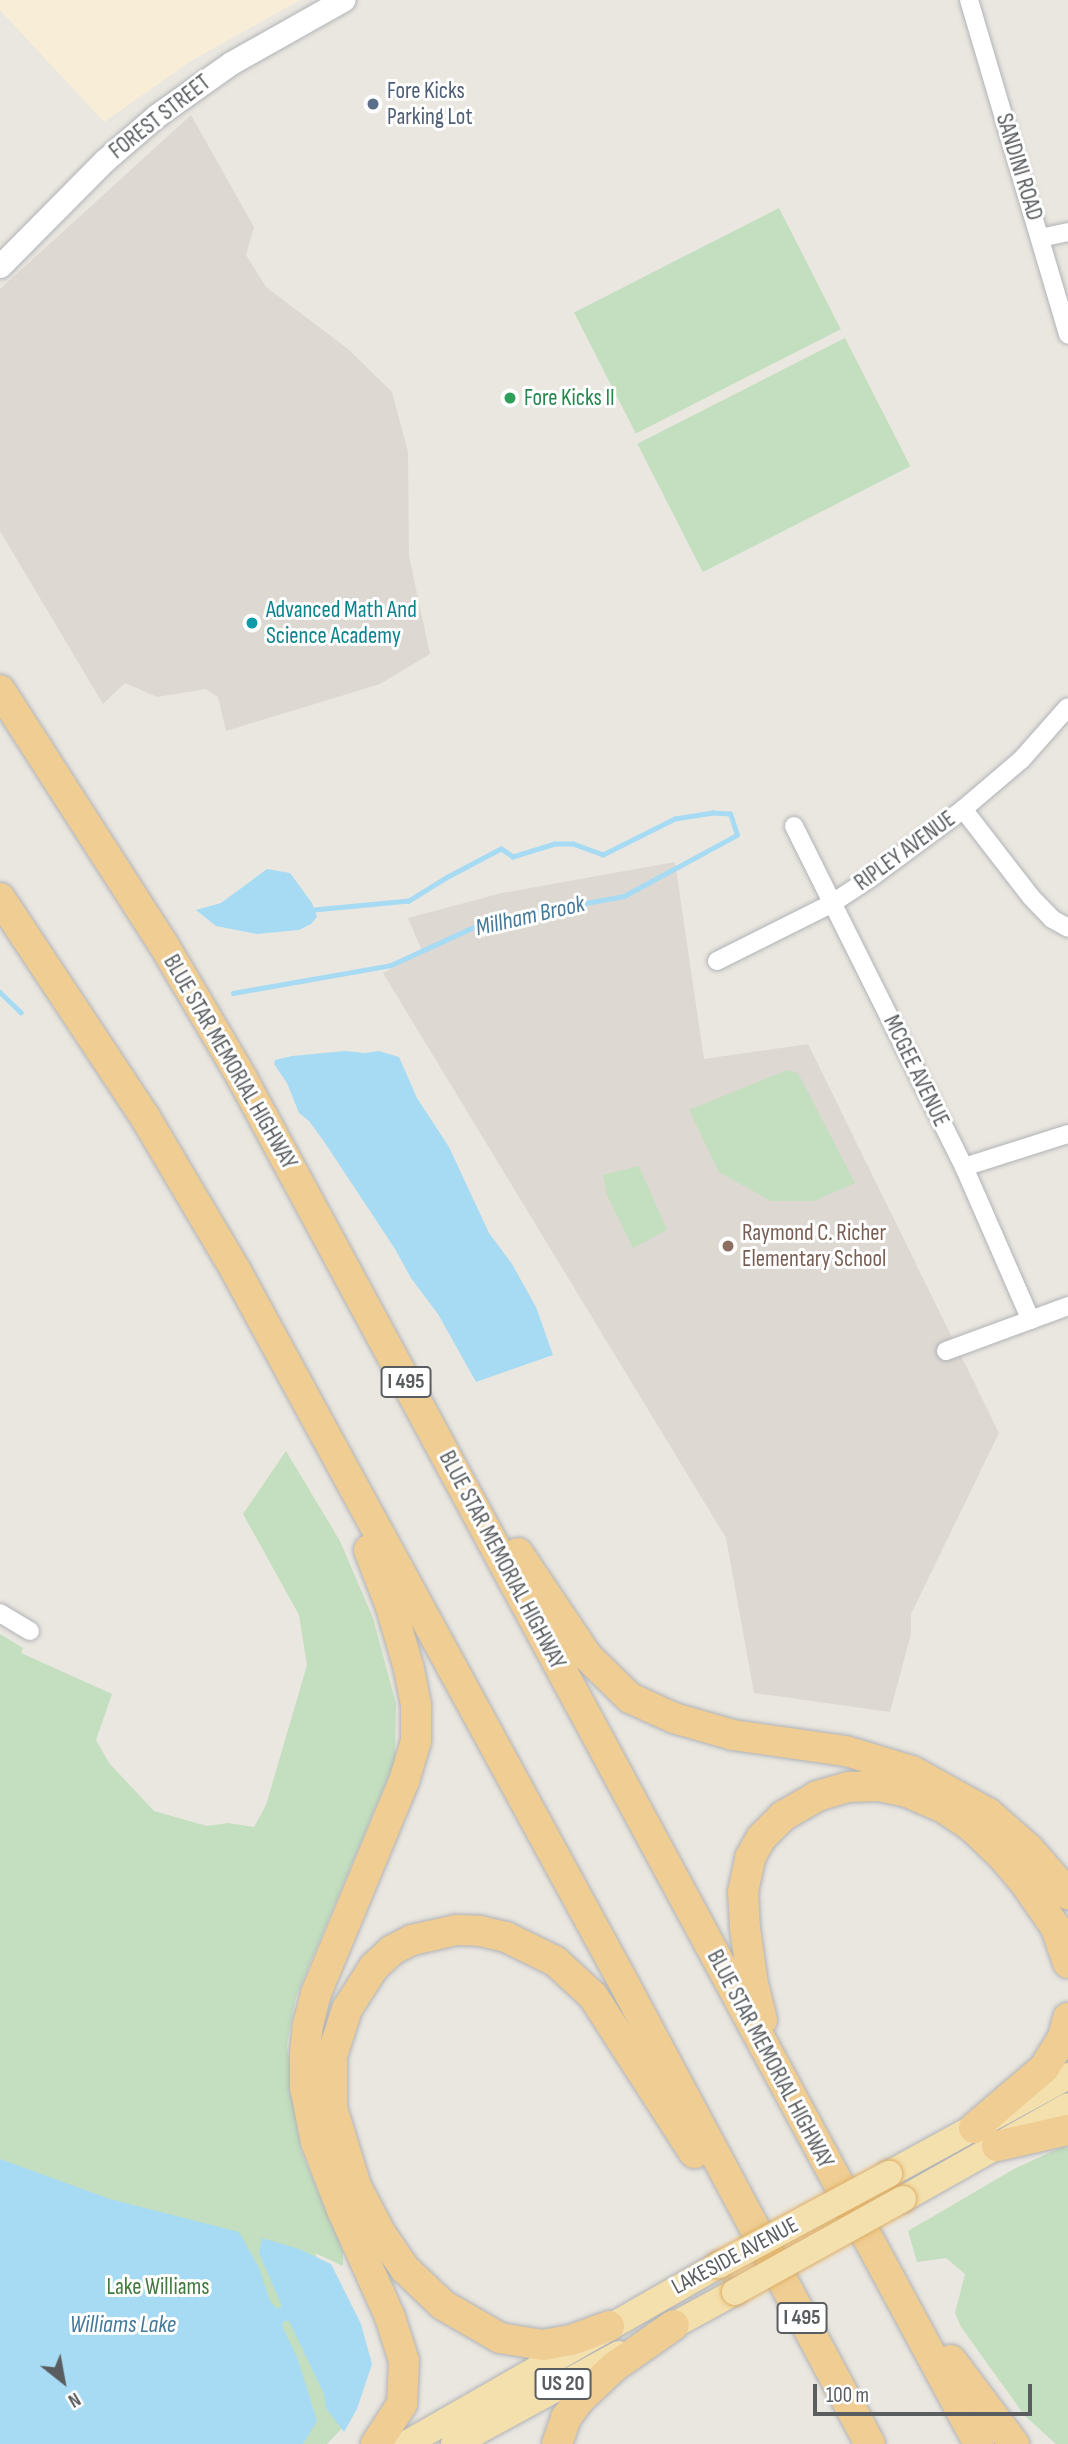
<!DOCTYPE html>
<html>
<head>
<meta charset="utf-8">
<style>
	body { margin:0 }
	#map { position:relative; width:1068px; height:2444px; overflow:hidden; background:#eae7e0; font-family:"Sofia Sans Condensed",sans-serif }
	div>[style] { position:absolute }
	.commercial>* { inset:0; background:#f8edd7 }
	.education>* { inset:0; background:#ddd8d2 }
	.green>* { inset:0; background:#c3dfbf; transform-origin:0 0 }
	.water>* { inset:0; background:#a7dbf3 }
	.stream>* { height:4.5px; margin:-2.25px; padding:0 2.25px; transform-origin:2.25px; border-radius:2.25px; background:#a7dbf3 }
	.roads { filter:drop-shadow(0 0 2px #b1b3b7) drop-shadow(0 0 2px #b1b3b7) }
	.minor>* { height:18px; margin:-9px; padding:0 9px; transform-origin:9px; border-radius:9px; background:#fff }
	.secondary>* { height:23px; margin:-11.5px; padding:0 11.5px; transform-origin:11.5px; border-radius:11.5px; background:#fff }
	.primary>* { height:26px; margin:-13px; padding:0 13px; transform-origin:13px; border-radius:13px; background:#f4e0ac }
	.motorway>* { height:30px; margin:-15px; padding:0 15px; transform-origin:15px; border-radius:15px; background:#efcd93 }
	.bridges { filter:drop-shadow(0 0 2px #deae65) drop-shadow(0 0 2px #deae65) }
	.primary-bridge>* { height:26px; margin:-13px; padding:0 13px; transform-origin:13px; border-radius:13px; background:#f4e0ac }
	.dots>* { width:19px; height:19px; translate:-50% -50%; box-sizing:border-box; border:4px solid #fff; border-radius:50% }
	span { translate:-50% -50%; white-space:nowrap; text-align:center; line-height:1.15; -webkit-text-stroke:6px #fff; paint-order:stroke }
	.shield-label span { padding:2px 5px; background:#fff; border:2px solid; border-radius:5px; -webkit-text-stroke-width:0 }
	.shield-label { font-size:21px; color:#595d5f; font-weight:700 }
	.service-label { font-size:23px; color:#4e5e75 }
	.left { translate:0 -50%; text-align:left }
	.street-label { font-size:23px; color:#595d5f }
	.leisure-label { font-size:23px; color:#27864d }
	.culture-label { font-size:23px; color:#0d838f }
	.education-label { font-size:23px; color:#785e54 }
	.park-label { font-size:23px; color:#417a3d }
	.water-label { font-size:24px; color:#45799a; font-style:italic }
	.north { position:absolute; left:28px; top:2346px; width:70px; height:70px; -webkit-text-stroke:5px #fff; paint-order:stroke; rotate:149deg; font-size:19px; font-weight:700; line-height:28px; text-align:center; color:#595d5f }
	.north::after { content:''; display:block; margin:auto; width:24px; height:32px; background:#595d5f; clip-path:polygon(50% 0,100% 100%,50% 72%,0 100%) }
	.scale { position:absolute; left:813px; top:2384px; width:219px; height:32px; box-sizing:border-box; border:4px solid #595d5f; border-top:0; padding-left:9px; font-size:21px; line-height:24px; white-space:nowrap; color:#595d5f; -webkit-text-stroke:5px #fff; paint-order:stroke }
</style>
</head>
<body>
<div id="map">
	<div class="commercial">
		<i style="clip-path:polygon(0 0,300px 0,191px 61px,104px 122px,0 10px)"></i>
	</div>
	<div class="education">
		<i style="clip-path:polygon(191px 115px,254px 227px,246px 255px,266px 287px,348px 349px,392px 392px,408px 452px,409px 556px,430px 654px,380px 684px,226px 731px,218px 697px,206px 689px,157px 697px,125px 683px,103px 704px,0 531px,0 289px)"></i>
		<i style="clip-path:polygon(675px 862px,704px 1059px,808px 1044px,999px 1433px,911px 1614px,911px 1634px,890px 1712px,754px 1693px,726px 1538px,383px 973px,422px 951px,408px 918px,502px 893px)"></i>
	</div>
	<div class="green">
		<i style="left:779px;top:208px;width:136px;height:230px;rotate:63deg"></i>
		<i style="left:845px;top:338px;width:144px;height:233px;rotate:63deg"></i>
		<i style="clip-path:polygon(787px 1070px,798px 1073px,855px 1183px,814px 1201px,771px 1201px,719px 1172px,689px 1110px)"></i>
		<i style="clip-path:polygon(639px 1166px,667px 1230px,633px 1248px,607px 1195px,603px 1175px)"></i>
		<i style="clip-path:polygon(286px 1451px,340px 1541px,373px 1618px,396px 1704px,395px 1761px,296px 1997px,287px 2045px,301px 2151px,343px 2251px,343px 2266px,315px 2253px,355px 2343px,346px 2424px,327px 2444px,0 2444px,0 1634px,23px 1648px,21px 1653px,112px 1694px,96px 1740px,109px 1763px,154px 1811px,207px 1826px,228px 1823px,254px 1827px,266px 1805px,307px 1665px,299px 1615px,243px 1514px)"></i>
		<i style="clip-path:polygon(1062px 2147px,1068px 2148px,1068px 2444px,1056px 2444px,1025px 2416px,961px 2327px,955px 2313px,965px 2274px,946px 2258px,917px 2262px,908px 2231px,1014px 2169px)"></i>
	</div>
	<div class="water">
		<i style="clip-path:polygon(267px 869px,290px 873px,312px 903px,317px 917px,311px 924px,299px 930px,257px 934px,216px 926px,196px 910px,221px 903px)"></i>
		<i style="clip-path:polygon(345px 1051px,365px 1053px,379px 1051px,399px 1057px,417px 1098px,449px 1147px,489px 1233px,512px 1264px,536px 1307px,553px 1355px,476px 1382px,438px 1314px,411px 1278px,395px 1249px,325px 1143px,309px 1121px,299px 1113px,287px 1083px,274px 1064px,275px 1060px,292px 1056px)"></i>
		<i style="clip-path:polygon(0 2159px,110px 2199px,239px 2232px,259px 2268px,270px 2301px,277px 2309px,282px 2306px,259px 2253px,262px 2238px,299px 2249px,331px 2264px,361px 2324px,372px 2364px,357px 2409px,344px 2432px,326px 2408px,324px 2394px,289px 2321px,284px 2321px,282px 2326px,297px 2357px,317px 2421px,303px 2444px,0 2444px)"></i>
	</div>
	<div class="stream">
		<i style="left:0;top:992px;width:29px;rotate:44deg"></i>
		<i style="left:233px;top:993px;width:160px;rotate:-10deg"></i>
		<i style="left:391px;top:965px;width:106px;rotate:-24.6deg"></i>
		<i style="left:487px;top:921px;width:139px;rotate:-10.3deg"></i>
		<i style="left:624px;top:896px;width:128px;rotate:-28.4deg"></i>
		<i style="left:737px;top:835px;width:22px;rotate:-108deg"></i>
		<i style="left:730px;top:814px;width:17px;rotate:-177deg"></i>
		<i style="left:713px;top:813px;width:38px;rotate:171deg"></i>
		<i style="left:675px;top:819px;width:80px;rotate:153.4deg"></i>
		<i style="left:603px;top:855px;width:32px;rotate:-160deg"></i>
		<i style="left:573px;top:844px;width:18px;rotate:180deg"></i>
		<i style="left:555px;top:844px;width:44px;rotate:162.8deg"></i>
		<i style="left:513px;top:857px;width:14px;rotate:-146deg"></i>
		<i style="left:501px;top:849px;width:62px;rotate:152.2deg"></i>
		<i style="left:446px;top:878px;width:44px;rotate:148.1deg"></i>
		<i style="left:409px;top:901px;width:95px;rotate:174.6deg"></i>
	</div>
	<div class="roads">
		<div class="minor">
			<i style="left:969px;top:0;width:349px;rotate:73.5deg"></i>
			<i style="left:1040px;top:238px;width:29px;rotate:-12deg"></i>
			<i style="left:963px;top:809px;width:111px;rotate:52.3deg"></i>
			<i style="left:1031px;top:897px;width:30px;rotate:46deg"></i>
			<i style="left:1052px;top:919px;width:18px;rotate:29deg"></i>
			<i style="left:794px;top:826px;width:381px;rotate:63.5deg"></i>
			<i style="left:964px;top:1167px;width:167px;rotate:66.4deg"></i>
			<i style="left:717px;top:961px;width:127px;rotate:-26.6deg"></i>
			<i style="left:831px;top:904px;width:45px;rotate:-33.3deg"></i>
			<i style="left:869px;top:879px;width:114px;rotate:-36.5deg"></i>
			<i style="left:961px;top:811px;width:80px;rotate:-40.4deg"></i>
			<i style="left:1022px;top:759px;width:69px;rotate:-48.5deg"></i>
			<i style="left:964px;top:1167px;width:109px;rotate:-17.6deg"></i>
			<i style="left:946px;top:1351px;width:130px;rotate:-20.2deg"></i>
			<i style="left:0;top:1613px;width:35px;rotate:31deg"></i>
		</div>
		<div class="secondary">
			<i style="left:0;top:266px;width:148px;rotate:-45.3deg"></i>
			<i style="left:104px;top:161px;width:69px;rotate:-40.9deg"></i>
			<i style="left:156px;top:116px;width:92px;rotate:-35.2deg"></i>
			<i style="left:231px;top:63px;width:129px;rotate:-29.4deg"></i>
		</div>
		<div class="primary">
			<i style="left:889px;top:2174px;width:204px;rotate:-28.7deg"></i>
			<i style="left:903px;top:2199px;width:189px;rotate:-29.4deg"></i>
			<i style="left:656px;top:2335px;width:90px;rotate:-28.6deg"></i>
			<i style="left:406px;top:2444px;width:361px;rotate:-29.8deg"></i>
			<i style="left:454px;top:2444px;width:188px;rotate:-28.6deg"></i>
		</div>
		<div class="motorway">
			<i style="left:0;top:690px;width:300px;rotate:57.3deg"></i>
			<i style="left:162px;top:942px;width:158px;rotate:59.5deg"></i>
			<i style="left:242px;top:1078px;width:1552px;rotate:61.65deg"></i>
			<i style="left:0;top:898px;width:263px;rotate:56.5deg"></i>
			<i style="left:145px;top:1117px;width:179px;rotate:59.4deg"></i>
			<i style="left:236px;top:1271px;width:801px;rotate:61.42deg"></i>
			<i style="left:619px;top:1974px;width:533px;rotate:61.9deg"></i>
			<i style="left:369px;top:1550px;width:61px;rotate:68.9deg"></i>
			<i style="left:391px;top:1607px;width:65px;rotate:73.8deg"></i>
			<i style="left:409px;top:1669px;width:38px;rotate:79deg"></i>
			<i style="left:416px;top:1706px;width:35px;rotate:90deg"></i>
			<i style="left:416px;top:1741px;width:42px;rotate:106.7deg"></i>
			<i style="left:404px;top:1781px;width:230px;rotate:112.5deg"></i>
			<i style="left:316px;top:1993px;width:32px;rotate:104deg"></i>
			<i style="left:308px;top:2024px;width:31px;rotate:96deg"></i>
			<i style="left:305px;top:2055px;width:32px;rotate:90deg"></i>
			<i style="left:305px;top:2087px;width:56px;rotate:78.7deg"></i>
			<i style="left:316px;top:2142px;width:73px;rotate:69.1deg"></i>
			<i style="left:342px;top:2210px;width:117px;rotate:65.8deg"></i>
			<i style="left:390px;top:2317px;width:46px;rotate:72.3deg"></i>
			<i style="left:404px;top:2361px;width:43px;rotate:92.7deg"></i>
			<i style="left:402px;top:2404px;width:48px;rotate:123deg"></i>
			<i style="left:518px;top:1553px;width:125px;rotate:56.1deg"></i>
			<i style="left:588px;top:1657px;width:59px;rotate:44.3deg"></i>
			<i style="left:630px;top:1698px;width:48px;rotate:24.4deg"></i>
			<i style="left:674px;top:1718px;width:61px;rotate:16.1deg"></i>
			<i style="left:733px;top:1735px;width:114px;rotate:8.1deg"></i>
			<i style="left:846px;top:1751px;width:69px;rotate:16.9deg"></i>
			<i style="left:912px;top:1771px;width:87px;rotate:28.9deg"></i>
			<i style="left:988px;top:1813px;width:55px;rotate:41.3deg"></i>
			<i style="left:1029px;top:1849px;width:60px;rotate:49.1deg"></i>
			<i style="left:762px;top:2020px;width:36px;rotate:-104deg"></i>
			<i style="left:753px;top:1985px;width:58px;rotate:-98deg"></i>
			<i style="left:745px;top:1928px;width:36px;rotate:-93deg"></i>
			<i style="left:743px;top:1892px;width:35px;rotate:-78deg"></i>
			<i style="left:750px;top:1858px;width:23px;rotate:-61deg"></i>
			<i style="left:761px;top:1838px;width:31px;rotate:-45deg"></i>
			<i style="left:783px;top:1816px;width:39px;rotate:-30deg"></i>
			<i style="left:817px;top:1796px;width:32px;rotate:-16deg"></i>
			<i style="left:848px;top:1787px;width:31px;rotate:-2deg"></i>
			<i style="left:879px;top:1786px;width:29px;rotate:12deg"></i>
			<i style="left:907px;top:1792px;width:40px;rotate:23.4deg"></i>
			<i style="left:944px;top:1808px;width:34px;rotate:34deg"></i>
			<i style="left:972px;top:1827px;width:45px;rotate:44.1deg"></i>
			<i style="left:1004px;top:1858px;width:33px;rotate:50deg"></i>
			<i style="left:1025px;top:1883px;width:55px;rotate:55.4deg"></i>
			<i style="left:1056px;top:1928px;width:37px;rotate:71deg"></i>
			<i style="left:974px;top:2128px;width:92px;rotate:-40.6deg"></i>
			<i style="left:1044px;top:2068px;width:36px;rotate:-58deg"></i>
			<i style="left:1063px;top:2037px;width:20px;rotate:-75deg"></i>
			<i style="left:997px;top:2146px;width:73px;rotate:-12.7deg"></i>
			<i style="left:609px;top:2326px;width:40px;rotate:159.8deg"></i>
			<i style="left:571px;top:2340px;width:28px;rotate:170deg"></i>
			<i style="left:543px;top:2345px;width:44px;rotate:-170.8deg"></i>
			<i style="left:500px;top:2338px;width:66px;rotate:-149.9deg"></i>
			<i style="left:443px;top:2305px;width:52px;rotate:-136.5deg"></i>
			<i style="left:405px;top:2269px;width:42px;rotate:-124.4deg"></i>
			<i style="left:381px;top:2234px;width:54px;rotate:-117.5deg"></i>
			<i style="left:356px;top:2186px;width:82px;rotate:-107.1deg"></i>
			<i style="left:332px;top:2108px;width:52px;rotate:-90deg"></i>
			<i style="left:332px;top:2056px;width:49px;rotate:-72.3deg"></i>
			<i style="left:347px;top:2009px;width:50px;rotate:-57.3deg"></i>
			<i style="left:374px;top:1967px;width:25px;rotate:-43deg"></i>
			<i style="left:392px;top:1950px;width:22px;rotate:-27deg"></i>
			<i style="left:412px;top:1940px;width:45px;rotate:-12.8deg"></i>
			<i style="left:456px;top:1930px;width:24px;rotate:2deg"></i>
			<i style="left:480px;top:1931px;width:27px;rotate:13deg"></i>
			<i style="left:506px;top:1937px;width:55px;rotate:26.1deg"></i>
			<i style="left:555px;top:1961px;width:52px;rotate:42.6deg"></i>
			<i style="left:593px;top:1996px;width:187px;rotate:57.2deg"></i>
			<i style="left:951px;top:2360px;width:105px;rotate:53.1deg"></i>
			<i style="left:557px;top:2444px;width:28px;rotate:-71deg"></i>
			<i style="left:566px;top:2418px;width:24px;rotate:-54deg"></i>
			<i style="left:580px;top:2399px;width:47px;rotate:-43.3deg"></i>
			<i style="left:614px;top:2367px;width:73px;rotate:-35deg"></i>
		</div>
	</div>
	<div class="bridges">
		<div class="primary-bridge">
			<i style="left:719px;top:2265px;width:193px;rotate:-28.2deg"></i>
			<i style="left:735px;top:2292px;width:192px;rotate:-29deg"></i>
		</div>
	</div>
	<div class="dots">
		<i style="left:373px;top:104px;background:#5c6f8a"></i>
		<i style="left:510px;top:398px;background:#2e9e5b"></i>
		<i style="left:252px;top:623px;background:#0f9aa8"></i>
		<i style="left:728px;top:1246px;background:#8d6e63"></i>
	</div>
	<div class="shield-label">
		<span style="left:406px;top:1382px">I 495</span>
		<span style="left:802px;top:2318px">I 495</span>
		<span style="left:563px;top:2384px">US 20</span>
	</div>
	<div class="service-label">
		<span class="left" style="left:387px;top:104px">Fore Kicks<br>Parking Lot</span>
	</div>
	<div class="street-label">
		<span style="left:160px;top:117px;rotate:-38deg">FOREST STREET</span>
		<span style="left:1019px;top:167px;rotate:73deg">SANDINI ROAD</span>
		<span style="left:905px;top:851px;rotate:-36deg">RIPLEY AVENUE</span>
		<span style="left:230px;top:1062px;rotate:60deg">BLUE STAR MEMORIAL HIGHWAY</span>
		<span style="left:916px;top:1071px;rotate:64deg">MCGEE AVENUE</span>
		<span style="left:502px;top:1560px;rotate:62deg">BLUE STAR MEMORIAL HIGHWAY</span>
		<span style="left:770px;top:2059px;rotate:62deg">BLUE STAR MEMORIAL HIGHWAY</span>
		<span style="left:735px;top:2256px;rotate:-28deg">LAKESIDE AVENUE</span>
	</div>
	<div class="leisure-label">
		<span class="left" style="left:524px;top:398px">Fore Kicks II</span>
	</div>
	<div class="culture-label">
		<span class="left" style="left:266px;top:623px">Advanced Math And<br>Science Academy</span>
	</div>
	<div class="education-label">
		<span class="left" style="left:742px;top:1246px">Raymond C. Richer<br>Elementary School</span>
	</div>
	<div class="park-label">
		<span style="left:158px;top:2287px">Lake Williams</span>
	</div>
	<div class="water-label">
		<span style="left:530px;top:916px;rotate:-13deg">Millham Brook</span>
		<span style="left:123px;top:2325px">Williams Lake</span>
	</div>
	<div class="north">N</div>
	<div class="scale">100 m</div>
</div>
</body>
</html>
